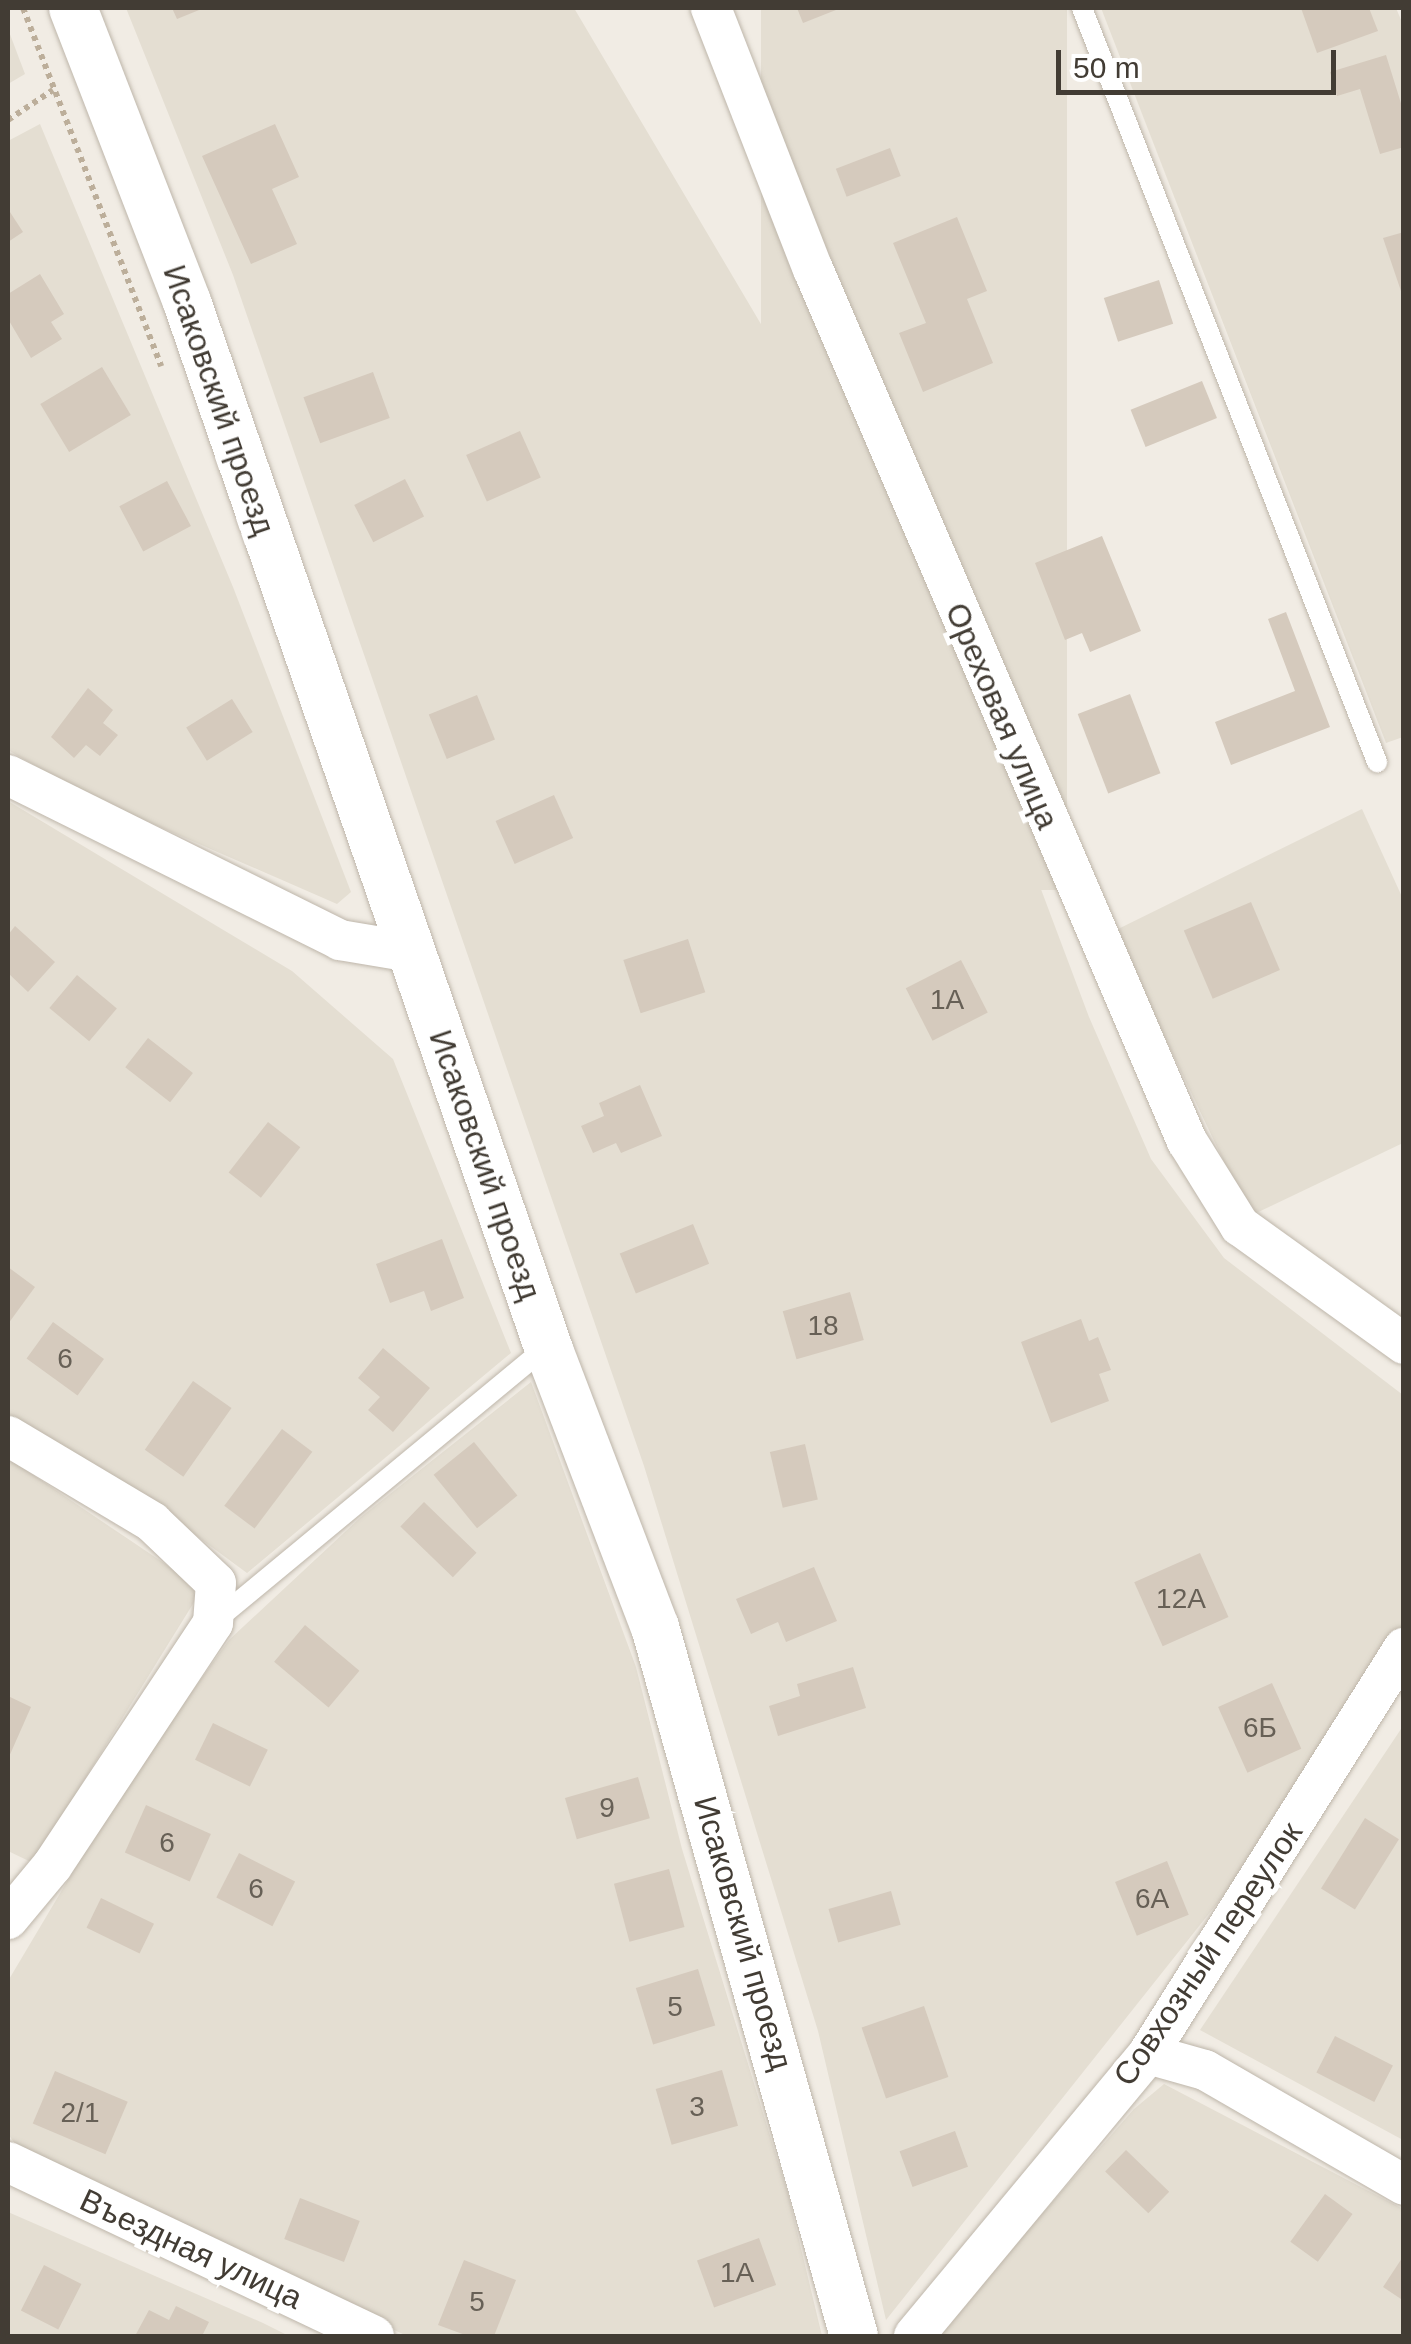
<!DOCTYPE html>
<html>
<head>
<meta charset="utf-8">
<style>
	body { margin:0 }
	#map { position:relative; width:1411px; height:2344px; overflow:hidden; background:#f1ece4; font-family:Helvetica,sans-serif }
	div>[style] { position:absolute }
	.residential>* { inset:0; background:#e4ded2; transform-origin:0 0 }
	.building>* { inset:0; background:#d5cabd; transform-origin:0 0 }
	.path>* { height:6px; margin-top:-3px; transform-origin:0; background:repeating-linear-gradient(90deg,#bcae9a 0 5px,transparent 0 10px) }
	.roads { filter:drop-shadow(0 0 2px #beb6aa) drop-shadow(0 0 2px #beb6aa) }
	.service>* { height:20px; margin:-10px; padding:0 10px; transform-origin:10px; border-radius:10px; background:#fff }
	.minor>* { height:40px; margin:-20px; padding:0 20px; transform-origin:20px; border-radius:20px; background:#fff }
	.tertiary>* { height:48px; margin:-24px; padding:0 24px; transform-origin:24px; border-radius:24px; background:#fff }
	span { translate:-50% -50%; white-space:nowrap; text-align:center; line-height:1.15; -webkit-text-stroke:10px #fff; paint-order:stroke }
	.number-label { font-size:28px; color:#676056 }
	.number-label span { -webkit-text-stroke-width:0 }
	.street-label { font-size:32px; color:#423c34 }
	.frame { position:absolute; inset:0; border:10px solid #423c34; pointer-events:none }
	.scale { position:absolute; left:1056px; top:50px; width:280px; height:45px; box-sizing:border-box; border:5px solid #423c34; border-top:0; padding-left:12px; font-size:30px; line-height:35px; white-space:nowrap; color:#423c34; -webkit-text-stroke:8px #fff; paint-order:stroke }
</style>
</head>
<body>
<div id="map">
	<div class="residential">
		<i style="clip-path:polygon(126px 8px,574px 8px,897px 554px,998px 775px,1089px 1017px,1151px 1159px,1224px 1258px,1403px 1395px,1403px 1628px,1285px 1818px,886px 2320px,818px 2031px,644px 1466px,233px 275px)"></i>
		<i style="left:761px;top:8px;width:306px;height:882px"></i>
		<i style="clip-path:polygon(1101px 8px,1396px 8px,1404px 27px,1403px 737px,1386px 743px)"></i>
		<i style="clip-path:polygon(8px 29px,25px 74px,8px 84px)"></i>
		<i style="clip-path:polygon(40px 124px,233px 587px,351px 892px,337px 904px,82px 793px,8px 750px,8px 141px)"></i>
		<i style="clip-path:polygon(8px 801px,292px 971px,393px 1059px,511px 1353px,247px 1573px,156px 1506px,8px 1419px)"></i>
		<i style="clip-path:polygon(1362px 809px,1403px 899px,1403px 1143px,1250px 1216px,1114px 931px)"></i>
		<i style="clip-path:polygon(531px 1382px,636px 1667px,682px 1849px,788px 2194px,822px 2336px,407px 2336px,23px 2155px,8px 2134px,8px 1981px,122px 1789px,229px 1640px,361px 1517px)"></i>
		<i style="clip-path:polygon(8px 1458px,192px 1582px,196px 1599px,33px 1863px,8px 1851px)"></i>
		<i style="clip-path:polygon(1403px 1726px,1403px 2140px,1200px 2030px)"></i>
		<i style="clip-path:polygon(1164px 2084px,1403px 2209px,1403px 2336px,935px 2336px,1134px 2109px)"></i>
		<i style="clip-path:polygon(8px 2212px,263px 2323px,289px 2336px,8px 2336px)"></i>
	</div>
	<div class="building">
		<i style="clip-path:polygon(172px 8px,204px 8px,177px 19px)"></i>
		<i style="clip-path:polygon(797px 8px,841px 8px,803px 23px)"></i>
		<i style="clip-path:polygon(1301px 8px,1369px 8px,1378px 31px,1317px 53px)"></i>
		<i style="clip-path:polygon(1386px 55px,1404px 113px,1404px 147px,1380px 154px,1360px 89px,1337px 96px,1330px 72px)"></i>
		<i style="clip-path:polygon(275px 124px,299px 177px,272px 189px,297px 244px,251px 264px,202px 156px)"></i>
		<i style="left:890px;top:148px;width:30px;height:58px;rotate:69deg"></i>
		<i style="clip-path:polygon(8px 209px,23px 232px,8px 242px)"></i>
		<i style="clip-path:polygon(957px 217px,987px 291px,967px 299px,993px 363px,923px 392px,899px 333px,926px 323px,893px 243px)"></i>
		<i style="clip-path:polygon(1404px 232px,1404px 297px,1403px 297px,1383px 238px)"></i>
		<i style="clip-path:polygon(40px 274px,64px 314px,51px 322px,62px 339px,31px 358px,8px 319px,8px 294px)"></i>
		<i style="left:1159px;top:280px;width:46px;height:58px;rotate:72deg"></i>
		<i style="left:102px;top:367px;width:56px;height:72px;rotate:59deg"></i>
		<i style="left:373px;top:372px;width:49px;height:74px;rotate:70deg"></i>
		<i style="left:1202px;top:381px;width:40px;height:77px;rotate:68deg"></i>
		<i style="left:520px;top:431px;width:51px;height:59px;rotate:66deg"></i>
		<i style="left:405px;top:479px;width:42px;height:57px;rotate:63deg"></i>
		<i style="left:167px;top:481px;width:51px;height:54px;rotate:62deg"></i>
		<i style="clip-path:polygon(1102px 536px,1141px 631px,1090px 652px,1082px 633px,1065px 640px,1035px 563px)"></i>
		<i style="clip-path:polygon(1286px 612px,1330px 727px,1231px 765px,1215px 722px,1295px 691px,1268px 619px)"></i>
		<i style="clip-path:polygon(88px 688px,113px 710px,103px 723px,118px 735px,100px 756px,86px 745px,74px 758px,51px 737px)"></i>
		<i style="left:1130px;top:694px;width:85px;height:56px;rotate:69deg"></i>
		<i style="left:477px;top:695px;width:48px;height:52px;rotate:68deg"></i>
		<i style="left:232px;top:699px;width:39px;height:54px;rotate:58deg"></i>
		<i style="left:554px;top:795px;width:47px;height:64px;rotate:66deg"></i>
		<i style="left:1251px;top:902px;width:74px;height:73px;rotate:67deg"></i>
		<i style="clip-path:polygon(15px 926px,55px 962px,28px 992px,8px 973px,8px 935px)"></i>
		<i style="left:688px;top:939px;width:56px;height:68px;rotate:72deg"></i>
		<i style="left:961px;top:960px;width:59px;height:62px;rotate:63deg"></i>
		<i style="left:77px;top:975px;width:52px;height:43px;rotate:40deg"></i>
		<i style="left:148px;top:1038px;width:57px;height:37px;rotate:38deg"></i>
		<i style="clip-path:polygon(640px 1085px,662px 1136px,621px 1153px,616px 1143px,593px 1153px,581px 1126px,604px 1116px,599px 1103px)"></i>
		<i style="left:268px;top:1122px;width:41px;height:64px;rotate:38deg"></i>
		<i style="left:693px;top:1224px;width:43px;height:79px;rotate:68deg"></i>
		<i style="clip-path:polygon(442px 1239px,464px 1298px,431px 1311px,424px 1291px,390px 1303px,376px 1264px)"></i>
		<i style="clip-path:polygon(8px 1267px,35px 1287px,8px 1324px)"></i>
		<i style="left:850px;top:1292px;width:50px;height:70px;rotate:74deg"></i>
		<i style="clip-path:polygon(1081px 1319px,1089px 1341px,1098px 1337px,1111px 1370px,1099px 1374px,1109px 1401px,1051px 1423px,1021px 1342px)"></i>
		<i style="left:53px;top:1322px;width:63px;height:45px;rotate:36deg"></i>
		<i style="clip-path:polygon(383px 1348px,430px 1388px,393px 1432px,368px 1410px,380px 1397px,358px 1378px)"></i>
		<i style="left:193px;top:1381px;width:47px;height:84px;rotate:35deg"></i>
		<i style="left:282px;top:1429px;width:38px;height:96px;rotate:37deg"></i>
		<i style="left:474px;top:1442px;width:69px;height:52px;rotate:51deg"></i>
		<i style="left:805px;top:1444px;width:57px;height:36px;rotate:77deg"></i>
		<i style="left:424px;top:1502px;width:73px;height:34px;rotate:44deg"></i>
		<i style="left:1200px;top:1553px;width:70px;height:72px;rotate:66deg"></i>
		<i style="clip-path:polygon(814px 1567px,837px 1621px,786px 1642px,778px 1622px,751px 1634px,736px 1599px)"></i>
		<i style="left:305px;top:1625px;width:71px;height:48px;rotate:40deg"></i>
		<i style="clip-path:polygon(853px 1667px,866px 1708px,778px 1736px,769px 1706px,800px 1696px,797px 1684px)"></i>
		<i style="left:1272px;top:1683px;width:72px;height:59px;rotate:66deg"></i>
		<i style="clip-path:polygon(8px 1696px,31px 1707px,8px 1759px)"></i>
		<i style="left:213px;top:1723px;width:61px;height:41px;rotate:26deg"></i>
		<i style="left:638px;top:1777px;width:43px;height:76px;rotate:74deg"></i>
		<i style="left:146px;top:1805px;width:71px;height:52px;rotate:24deg"></i>
		<i style="left:1365px;top:1818px;width:40px;height:83px;rotate:32deg"></i>
		<i style="left:239px;top:1853px;width:63px;height:50px;rotate:27deg"></i>
		<i style="left:1167px;top:1861px;width:58px;height:56px;rotate:68deg"></i>
		<i style="left:669px;top:1869px;width:60px;height:57px;rotate:75deg"></i>
		<i style="left:891px;top:1891px;width:35px;height:65px;rotate:74deg"></i>
		<i style="left:101px;top:1898px;width:59px;height:33px;rotate:26deg"></i>
		<i style="left:698px;top:1969px;width:59px;height:65px;rotate:73deg"></i>
		<i style="left:924px;top:2006px;width:75px;height:66px;rotate:71deg"></i>
		<i style="left:1335px;top:2036px;width:65px;height:41px;rotate:27deg"></i>
		<i style="left:722px;top:2070px;width:58px;height:69px;rotate:74deg"></i>
		<i style="left:55px;top:2071px;width:79px;height:57px;rotate:23deg"></i>
		<i style="left:955px;top:2131px;width:38px;height:59px;rotate:70deg"></i>
		<i style="left:1126px;top:2150px;width:60px;height:30px;rotate:44deg"></i>
		<i style="left:1325px;top:2194px;width:34px;height:59px;rotate:36deg"></i>
		<i style="left:300px;top:2198px;width:64px;height:44px;rotate:21deg"></i>
		<i style="left:759px;top:2238px;width:50px;height:66px;rotate:70deg"></i>
		<i style="clip-path:polygon(1404px 2255px,1404px 2301px,1383px 2287px)"></i>
		<i style="clip-path:polygon(464px 2260px,516px 2280px,494px 2336px,468px 2336px,438px 2325px)"></i>
		<i style="left:44px;top:2265px;width:42px;height:51px;rotate:27deg"></i>
		<i style="clip-path:polygon(176px 2306px,209px 2322px,202px 2336px,135px 2336px,149px 2310px,169px 2320px)"></i>
	</div>
	<div class="path">
		<i style="left:23px;top:8px;width:384px;rotate:68.9deg"></i>
		<i style="left:8px;top:120px;width:54px;rotate:-33.7deg"></i>
	</div>
	<div class="roads">
		<div class="service">
			<i style="left:1082px;top:8px;width:810px;rotate:68.63deg"></i>
			<i style="left:214px;top:1622px;width:431px;rotate:-39.6deg"></i>
		</div>
		<div class="minor">
			<i style="left:711px;top:8px;width:280px;rotate:68.7deg"></i>
			<i style="left:813px;top:269px;width:949px;rotate:66.79deg"></i>
			<i style="left:1187px;top:1141px;width:100px;rotate:58.1deg"></i>
			<i style="left:1240px;top:1226px;width:202px;rotate:35.7deg"></i>
			<i style="left:8px;top:775px;width:371px;rotate:26.4deg"></i>
			<i style="left:340px;top:940px;width:72px;rotate:9.6deg"></i>
			<i style="left:8px;top:1436px;width:168px;rotate:30.8deg"></i>
			<i style="left:152px;top:1522px;width:88px;rotate:43.6deg"></i>
			<i style="left:216px;top:1583px;width:40px;rotate:94.3deg"></i>
			<i style="left:213px;top:1623px;width:291px;rotate:123.5deg"></i>
			<i style="left:52px;top:1866px;width:69px;rotate:129.7deg"></i>
			<i style="left:1148px;top:2054px;width:59px;rotate:15.7deg"></i>
			<i style="left:1205px;top:2070px;width:230px;rotate:30deg"></i>
			<i style="left:8px;top:2162px;width:405px;rotate:25.4deg"></i>
			<i style="left:914px;top:2336px;width:366px;rotate:-50.3deg"></i>
			<i style="left:1148px;top:2054px;width:480px;rotate:-57.8deg"></i>
		</div>
		<div class="tertiary">
			<i style="left:73px;top:8px;width:315px;rotate:68.8deg"></i>
			<i style="left:187px;top:302px;width:1109px;rotate:70.94deg"></i>
			<i style="left:549px;top:1350px;width:297px;rotate:69.1deg"></i>
			<i style="left:655px;top:1627px;width:736px;rotate:74.32deg"></i>
		</div>
	</div>
	<div class="number-label">
		<span style="left:947px;top:1000px">1А</span>
		<span style="left:823px;top:1326px">18</span>
		<span style="left:65px;top:1359px">6</span>
		<span style="left:1181px;top:1599px">12А</span>
		<span style="left:1260px;top:1728px">6Б</span>
		<span style="left:607px;top:1808px">9</span>
		<span style="left:167px;top:1843px">6</span>
		<span style="left:256px;top:1889px">6</span>
		<span style="left:1152px;top:1899px">6А</span>
		<span style="left:675px;top:2007px">5</span>
		<span style="left:697px;top:2107px">3</span>
		<span style="left:80px;top:2113px">2/1</span>
		<span style="left:737px;top:2273px">1А</span>
		<span style="left:477px;top:2302px">5</span>
	</div>
	<div class="street-label">
		<span style="left:219px;top:400px;rotate:71deg">Исаковский проезд</span>
		<span style="left:1002px;top:716px;rotate:67deg">Ореховая улица</span>
		<span style="left:485px;top:1165px;rotate:71deg">Исаковский проезд</span>
		<span style="left:743px;top:1933px;rotate:74deg">Исаковский проезд</span>
		<span style="left:1208px;top:1954px;rotate:-56deg">Совхозный переулок</span>
		<span style="left:191px;top:2249px;rotate:25deg">Въездная улица</span>
	</div>
	<div class="frame"></div>
	<div class="scale">50 m</div>
</div>
</body>
</html>
